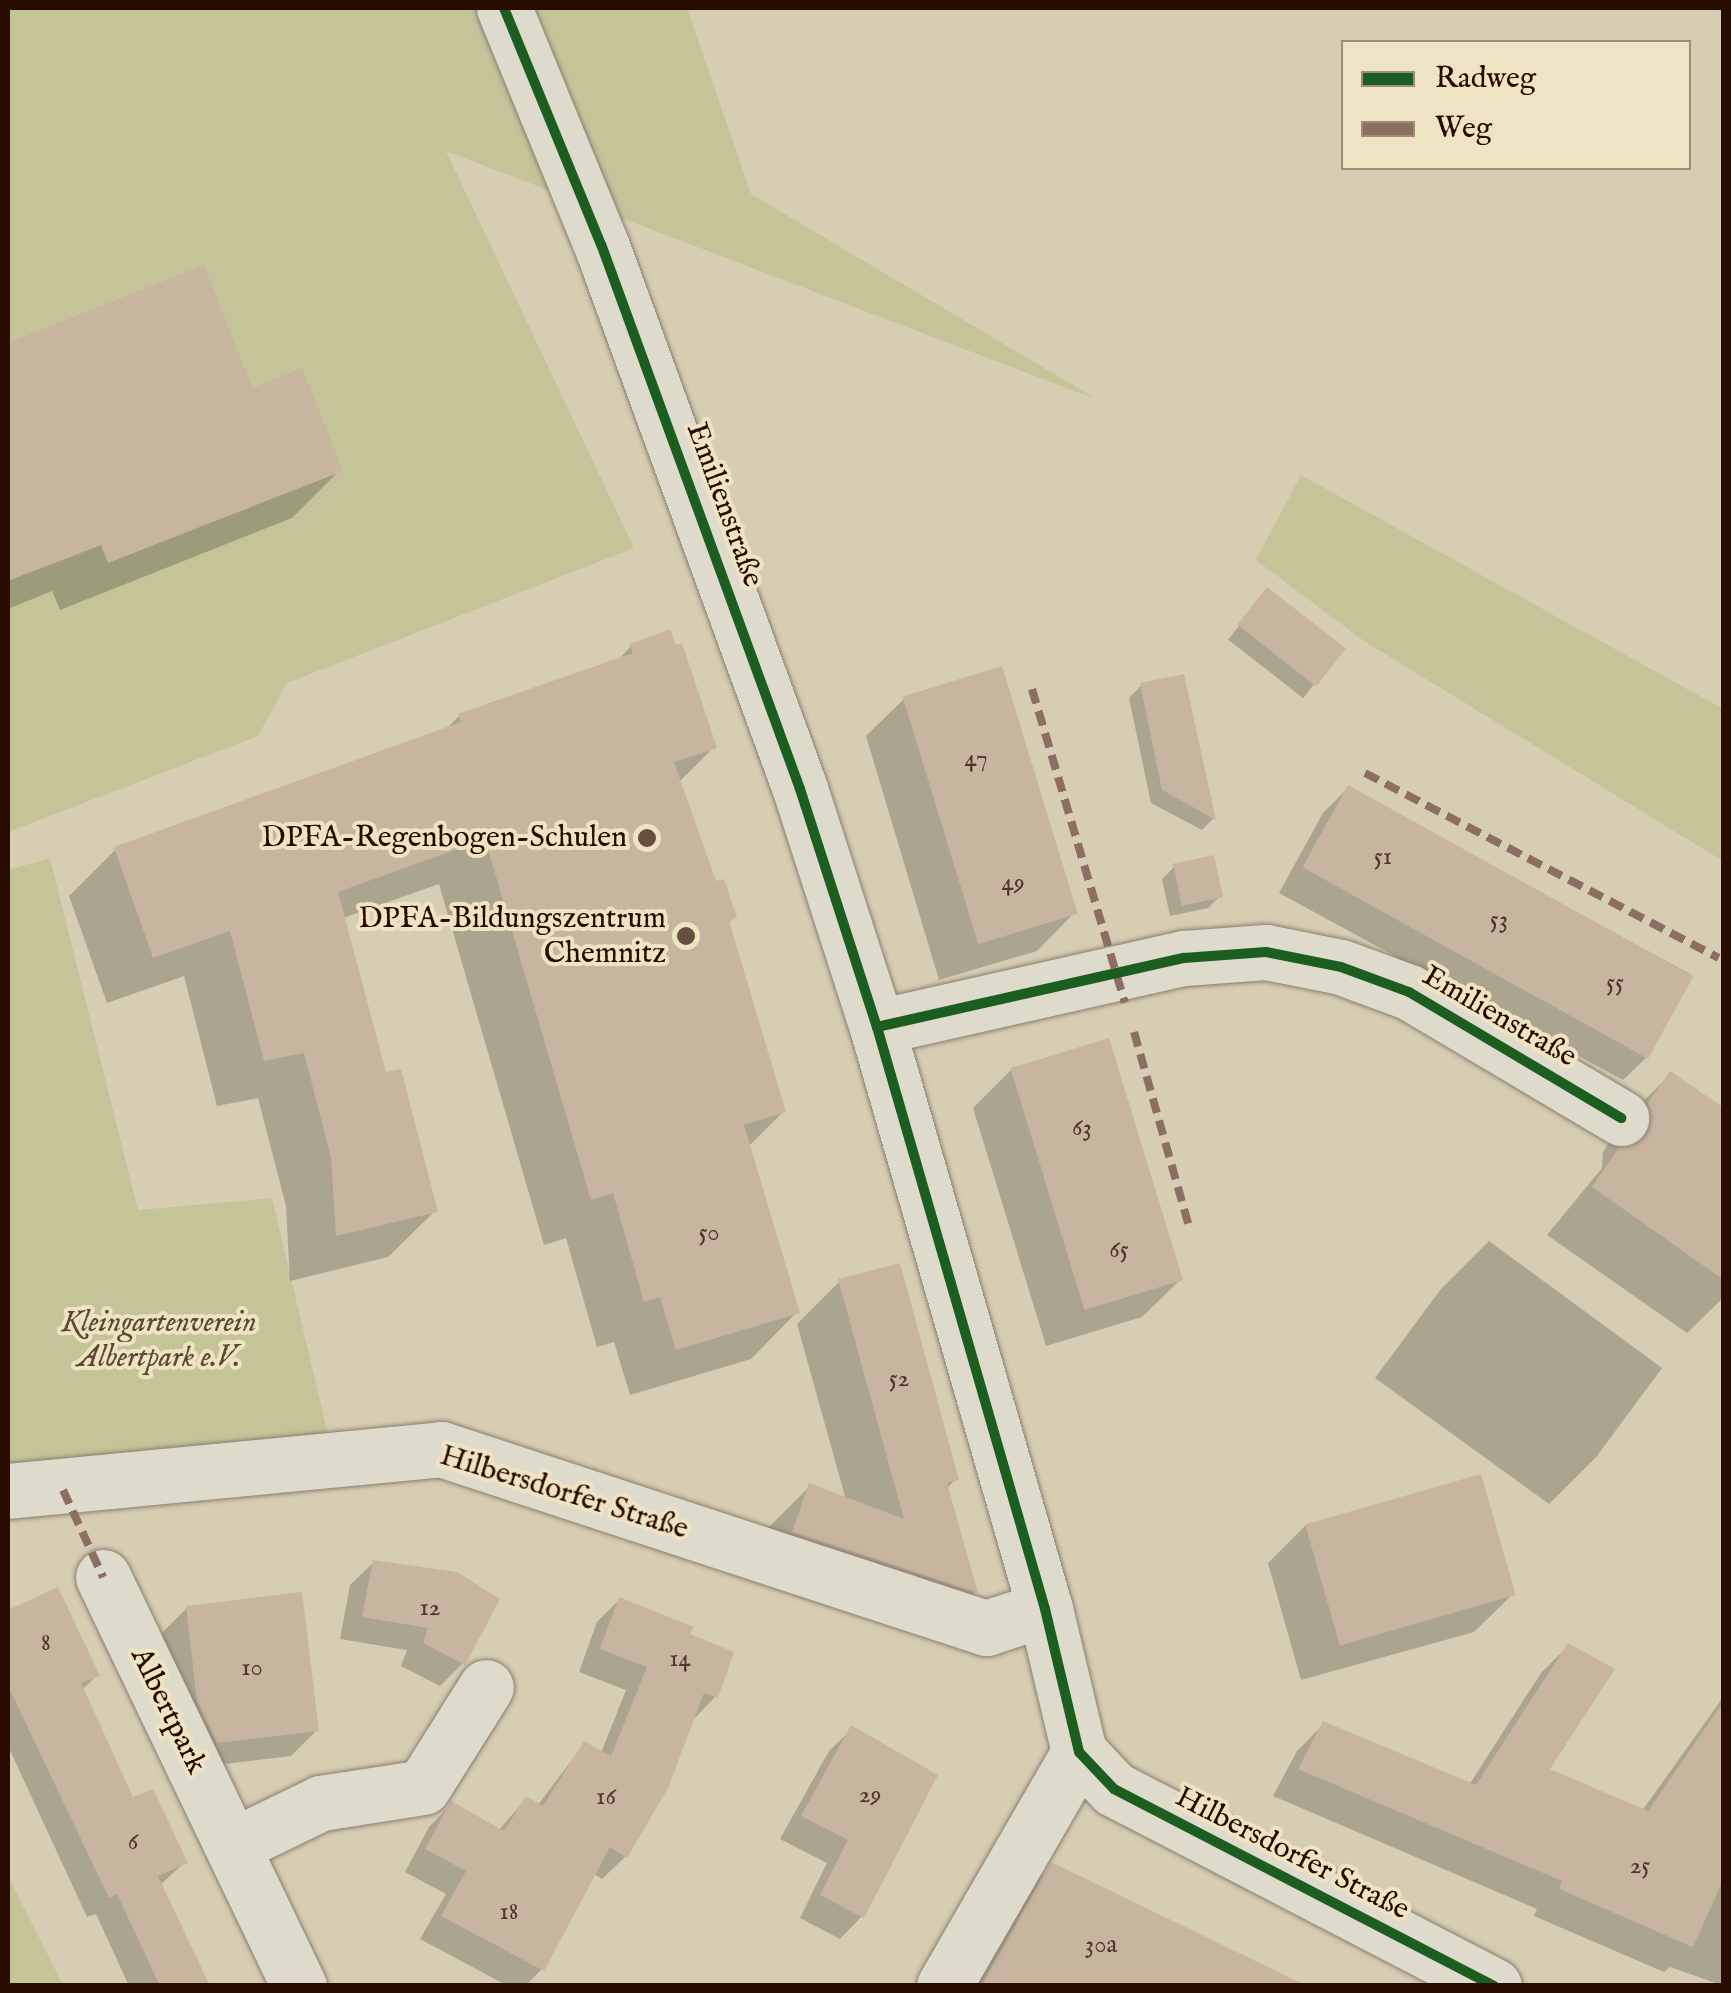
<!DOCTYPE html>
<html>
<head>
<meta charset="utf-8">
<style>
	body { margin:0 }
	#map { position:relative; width:1731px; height:1993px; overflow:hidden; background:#d6cdb2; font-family:"IM FELL English",serif }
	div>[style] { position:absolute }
	.green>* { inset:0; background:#c5c499 }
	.shadow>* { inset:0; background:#0003; transform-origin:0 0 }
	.building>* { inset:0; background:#c7b5a0; transform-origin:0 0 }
	.roads { filter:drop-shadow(0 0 2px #887f6f) drop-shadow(0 0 2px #887f6f) }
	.minor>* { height:55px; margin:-27.5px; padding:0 27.5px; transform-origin:27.5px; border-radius:27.5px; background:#dedacc }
	.quiet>* { height:8px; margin-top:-4px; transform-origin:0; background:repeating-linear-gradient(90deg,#8d6e63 0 15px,transparent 0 23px) }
	.cycleway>* { height:10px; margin:-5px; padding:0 5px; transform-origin:5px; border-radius:5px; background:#1b5e20 }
	.dots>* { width:28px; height:28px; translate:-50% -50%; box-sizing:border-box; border:5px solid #eee3c3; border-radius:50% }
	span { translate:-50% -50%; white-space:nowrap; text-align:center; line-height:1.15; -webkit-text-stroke:8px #eee3c3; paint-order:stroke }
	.number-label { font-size:25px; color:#503629 }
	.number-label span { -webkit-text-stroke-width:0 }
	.street-label { font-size:30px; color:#290c01 }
	.poi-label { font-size:30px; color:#290c01 }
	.right { translate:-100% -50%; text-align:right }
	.park-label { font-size:30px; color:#5b4a2f; font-style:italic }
	.frame { position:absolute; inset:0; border:10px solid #290c01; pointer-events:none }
	.legend { position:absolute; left:1341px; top:40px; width:350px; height:130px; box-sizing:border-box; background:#eee3c3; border:2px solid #9f8d75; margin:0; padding:12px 18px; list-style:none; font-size:30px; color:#290c01 }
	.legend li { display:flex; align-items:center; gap:20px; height:50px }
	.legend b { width:50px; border:2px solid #9f8d75 }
</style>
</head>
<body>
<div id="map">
	<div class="green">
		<i style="clip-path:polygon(8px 8px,687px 8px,751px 194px,1098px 400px,446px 151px,634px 548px,287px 683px,258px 736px,8px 832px)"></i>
		<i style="clip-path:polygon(1301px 475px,1723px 709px,1723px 861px,1364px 641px,1256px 560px)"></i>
		<i style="clip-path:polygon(50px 858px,138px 1210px,272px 1198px,335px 1464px,8px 1478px,8px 870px)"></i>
		<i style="clip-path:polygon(8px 1876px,63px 1985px,8px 1985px)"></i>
	</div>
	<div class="shadow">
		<i style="clip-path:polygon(203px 269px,251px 391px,340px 470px,292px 518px,60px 610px,52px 591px,8px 609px,8px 346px)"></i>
		<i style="left:1267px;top:590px;width:95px;height:63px;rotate:38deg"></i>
		<i style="clip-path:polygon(631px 646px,714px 747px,679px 782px,714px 884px,734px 917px,727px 924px,783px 1112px,748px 1147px,797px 1312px,751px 1359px,630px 1395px,614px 1342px,597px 1347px,566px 1238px,544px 1245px,439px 884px,343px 918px,384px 1075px,435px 1211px,388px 1257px,290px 1281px,286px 1206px,258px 1098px,217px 1106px,184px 976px,107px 1003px,69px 896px,116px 849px,445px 730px,459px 716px,616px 662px)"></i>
		<i style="clip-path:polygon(1182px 677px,1213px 819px,1202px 830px,1151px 803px,1129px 698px,1141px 686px)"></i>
		<i style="clip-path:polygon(904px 699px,1074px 913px,1037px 951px,939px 980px,866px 736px)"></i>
		<i style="clip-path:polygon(1348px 788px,1692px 975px,1649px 1055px,1623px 1080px,1279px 893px,1323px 813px)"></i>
		<i style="clip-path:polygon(1175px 866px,1220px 896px,1208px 908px,1170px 916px,1162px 879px)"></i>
		<i style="clip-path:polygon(1011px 1070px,1180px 1280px,1142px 1317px,1046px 1346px,973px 1108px)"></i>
		<i style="clip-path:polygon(1670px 1075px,1724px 1111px,1724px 1297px,1687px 1333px,1547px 1235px,1602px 1168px,1603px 1152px,1623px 1121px)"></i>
		<i style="clip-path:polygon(1489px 1241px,1662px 1368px,1597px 1456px,1549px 1504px,1375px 1378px,1441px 1289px)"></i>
		<i style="clip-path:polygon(840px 1281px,956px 1479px,946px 1489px,975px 1592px,934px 1633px,768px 1528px,810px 1486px,846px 1500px,797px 1324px)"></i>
		<i style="clip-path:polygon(1306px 1525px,1512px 1595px,1474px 1632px,1301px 1680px,1268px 1563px)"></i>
		<i style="clip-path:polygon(374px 1562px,463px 1663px,440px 1686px,401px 1666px,407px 1650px,340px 1639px,350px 1585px)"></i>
		<i style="clip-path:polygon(57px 1590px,97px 1675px,82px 1690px,132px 1801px,185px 1862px,160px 1885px,207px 1986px,129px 1986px,96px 1914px,87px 1917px,8px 1746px,8px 1613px)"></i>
		<i style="clip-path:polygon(619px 1600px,686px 1635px,715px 1697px,693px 1720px,666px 1787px,625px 1857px,602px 1879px,593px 1873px,542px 1969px,525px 1986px,508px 1986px,420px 1939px,446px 1894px,405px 1872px,429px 1827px,451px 1804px,498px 1831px,526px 1799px,537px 1806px,584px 1744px,601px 1753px,626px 1690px,579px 1672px,597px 1622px)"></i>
		<i style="clip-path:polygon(187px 1608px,317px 1730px,291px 1756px,192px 1768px,172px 1728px,161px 1634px)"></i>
		<i style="clip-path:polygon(1568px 1646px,1546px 1770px,1642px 1811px,1724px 1696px,1724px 1986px,1670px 1967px,1664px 1972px,1534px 1916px,1537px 1909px,1273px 1796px,1297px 1751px,1324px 1724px,1469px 1785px,1541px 1673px)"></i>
		<i style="clip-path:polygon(852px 1729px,862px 1916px,840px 1939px,800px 1918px,827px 1863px,780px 1839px,829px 1751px)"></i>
		<i style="clip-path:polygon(1052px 1865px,1306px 1986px,965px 1986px,1008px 1910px)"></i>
	</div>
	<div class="building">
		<i style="clip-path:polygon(204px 265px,252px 388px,302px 368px,343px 471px,108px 563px,101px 545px,8px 581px,8px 343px)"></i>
		<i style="left:1267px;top:587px;width:100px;height:48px;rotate:38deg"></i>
		<i style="clip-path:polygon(670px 629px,676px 645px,682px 643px,717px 748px,674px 762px,716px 881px,724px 879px,737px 918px,729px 921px,786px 1112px,744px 1125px,800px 1313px,676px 1350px,660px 1297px,644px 1302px,613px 1193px,591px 1200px,485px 839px,338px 892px,386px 1072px,401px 1069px,438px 1212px,336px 1236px,331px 1158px,304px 1053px,264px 1061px,230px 931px,153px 958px,114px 847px,461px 722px,458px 714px,633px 653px,630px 644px)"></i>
		<i style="left:1002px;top:666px;width:259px;height:104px;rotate:73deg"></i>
		<i style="clip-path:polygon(1184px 674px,1216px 820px,1162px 790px,1140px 683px)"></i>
		<i style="left:1348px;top:785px;width:395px;height:94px;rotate:29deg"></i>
		<i style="left:1214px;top:855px;width:43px;height:42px;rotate:78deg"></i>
		<i style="left:1109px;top:1038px;width:253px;height:103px;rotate:73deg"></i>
		<i style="clip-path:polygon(1670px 1071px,1724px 1108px,1724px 1280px,1592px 1187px,1618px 1149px,1647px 1135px,1648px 1103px)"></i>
		<i style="clip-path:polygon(900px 1263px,959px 1480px,947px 1483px,978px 1593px,792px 1532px,809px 1483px,904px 1519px,838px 1279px)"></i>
		<i style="left:1481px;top:1474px;width:126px;height:183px;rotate:74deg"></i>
		<i style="clip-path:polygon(373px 1560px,457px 1572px,500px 1599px,465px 1665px,423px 1643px,428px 1628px,362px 1617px)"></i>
		<i style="clip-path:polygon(58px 1587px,100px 1676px,81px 1683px,133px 1797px,153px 1789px,188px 1863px,158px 1876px,210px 1986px,160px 1986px,117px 1894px,109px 1898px,8px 1686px,8px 1610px)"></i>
		<i style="clip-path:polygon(302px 1592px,319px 1731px,217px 1743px,197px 1701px,186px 1606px)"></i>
		<i style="clip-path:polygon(619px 1597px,694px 1627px,690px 1634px,734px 1652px,718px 1698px,704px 1693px,668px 1788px,627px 1858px,610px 1847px,544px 1971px,441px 1916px,466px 1871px,425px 1849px,451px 1801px,504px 1831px,526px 1796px,543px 1806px,584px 1741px,611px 1756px,647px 1667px,600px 1649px)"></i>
		<i style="clip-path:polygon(1568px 1643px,1615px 1669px,1550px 1769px,1648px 1811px,1724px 1701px,1724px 1878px,1693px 1947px,1559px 1889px,1562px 1881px,1298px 1769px,1323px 1721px,1476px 1785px)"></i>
		<i style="clip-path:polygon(851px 1725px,938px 1775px,864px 1918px,820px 1895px,848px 1840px,801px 1816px)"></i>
		<i style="clip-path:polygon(1051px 1862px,1307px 1986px,981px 1986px)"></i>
	</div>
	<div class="roads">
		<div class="minor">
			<i style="left:504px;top:8px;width:255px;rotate:67.7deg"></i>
			<i style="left:601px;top:244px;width:580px;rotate:69.94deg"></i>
			<i style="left:800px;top:789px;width:250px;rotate:72.1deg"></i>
			<i style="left:877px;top:1027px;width:606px;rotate:73.9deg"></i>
			<i style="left:1045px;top:1609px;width:147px;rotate:76.6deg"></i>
			<i style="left:1079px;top:1752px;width:51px;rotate:46.6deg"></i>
			<i style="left:1114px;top:1789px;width:428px;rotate:27.4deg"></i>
			<i style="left:877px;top:1027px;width:315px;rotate:-12.7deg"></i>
			<i style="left:1184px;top:958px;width:82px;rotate:-4.2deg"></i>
			<i style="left:1266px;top:952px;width:76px;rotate:11.3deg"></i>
			<i style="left:1341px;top:967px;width:72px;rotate:20.2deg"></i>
			<i style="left:1409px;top:992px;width:247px;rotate:30.7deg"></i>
			<i style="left:8px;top:1491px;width:435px;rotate:-5.5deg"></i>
			<i style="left:441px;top:1449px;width:574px;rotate:18.18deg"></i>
			<i style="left:986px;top:1628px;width:62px;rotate:-17.9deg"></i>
			<i style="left:103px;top:1577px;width:454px;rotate:64.4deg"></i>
			<i style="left:234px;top:1845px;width:97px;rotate:-25.8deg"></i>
			<i style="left:321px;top:1803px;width:103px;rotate:-8.9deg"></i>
			<i style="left:423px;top:1787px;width:118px;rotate:-57.8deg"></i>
			<i style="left:944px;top:1986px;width:270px;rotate:-60deg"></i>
		</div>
	</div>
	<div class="quiet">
		<i style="left:1032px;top:689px;width:327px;rotate:73.5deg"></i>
		<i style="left:1365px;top:773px;width:399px;rotate:27.6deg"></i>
		<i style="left:1134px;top:1032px;width:206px;rotate:74.2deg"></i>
		<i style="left:63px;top:1490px;width:96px;rotate:65.3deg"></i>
	</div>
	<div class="cycleway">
		<i style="left:504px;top:8px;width:255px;rotate:67.7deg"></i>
		<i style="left:601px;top:244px;width:580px;rotate:69.94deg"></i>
		<i style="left:800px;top:789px;width:250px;rotate:72.1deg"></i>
		<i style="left:877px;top:1027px;width:606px;rotate:73.9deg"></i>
		<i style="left:1045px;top:1609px;width:147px;rotate:76.6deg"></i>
		<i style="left:1079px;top:1752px;width:51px;rotate:46.6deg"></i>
		<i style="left:1114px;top:1789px;width:428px;rotate:27.4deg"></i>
		<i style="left:877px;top:1027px;width:315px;rotate:-12.7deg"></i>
		<i style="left:1184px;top:958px;width:82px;rotate:-4.2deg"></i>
		<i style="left:1266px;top:952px;width:76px;rotate:11.3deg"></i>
		<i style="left:1341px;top:967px;width:72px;rotate:20.2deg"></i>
		<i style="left:1409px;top:992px;width:247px;rotate:30.7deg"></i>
	</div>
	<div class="dots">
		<i style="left:647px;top:838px;background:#66503f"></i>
		<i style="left:686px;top:936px;background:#66503f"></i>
	</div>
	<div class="number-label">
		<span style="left:976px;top:759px">47</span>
		<span style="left:1383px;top:857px">51</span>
		<span style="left:1013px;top:883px">49</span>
		<span style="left:1499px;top:920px">53</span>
		<span style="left:1615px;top:983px">55</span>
		<span style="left:1082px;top:1128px">63</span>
		<span style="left:709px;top:1233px">50</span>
		<span style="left:1119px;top:1250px">65</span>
		<span style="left:899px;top:1379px">52</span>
		<span style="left:430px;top:1608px">12</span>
		<span style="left:46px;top:1643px">8</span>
		<span style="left:680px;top:1659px">14</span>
		<span style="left:252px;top:1668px">10</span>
		<span style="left:870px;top:1795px">29</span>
		<span style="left:606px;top:1797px">16</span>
		<span style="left:133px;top:1842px">6</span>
		<span style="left:1640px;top:1866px">25</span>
		<span style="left:509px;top:1912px">18</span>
		<span style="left:1101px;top:1945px">30a</span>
	</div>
	<div class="street-label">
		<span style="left:724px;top:505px;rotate:70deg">Emilienstraße</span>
		<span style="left:1499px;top:1017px;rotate:30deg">Emilienstraße</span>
		<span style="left:564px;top:1493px;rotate:17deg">Hilbersdorfer Straße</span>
		<span style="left:168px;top:1711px;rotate:64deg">Albertpark</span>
		<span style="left:1292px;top:1854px;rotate:27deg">Hilbersdorfer Straße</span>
	</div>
	<div class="poi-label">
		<span class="right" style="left:627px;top:838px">DPFA-Regenbogen-Schulen</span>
		<span class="right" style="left:666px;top:936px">DPFA-Bildungszentrum<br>Chemnitz</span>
	</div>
	<div class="park-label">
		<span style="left:159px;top:1340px">Kleingartenverein<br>Albertpark e.V.</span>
	</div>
	<div class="frame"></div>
	<ul class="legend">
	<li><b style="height:12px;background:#1b5e20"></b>Radweg</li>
	<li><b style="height:12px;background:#8d6e63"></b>Weg</li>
	</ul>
</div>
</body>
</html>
